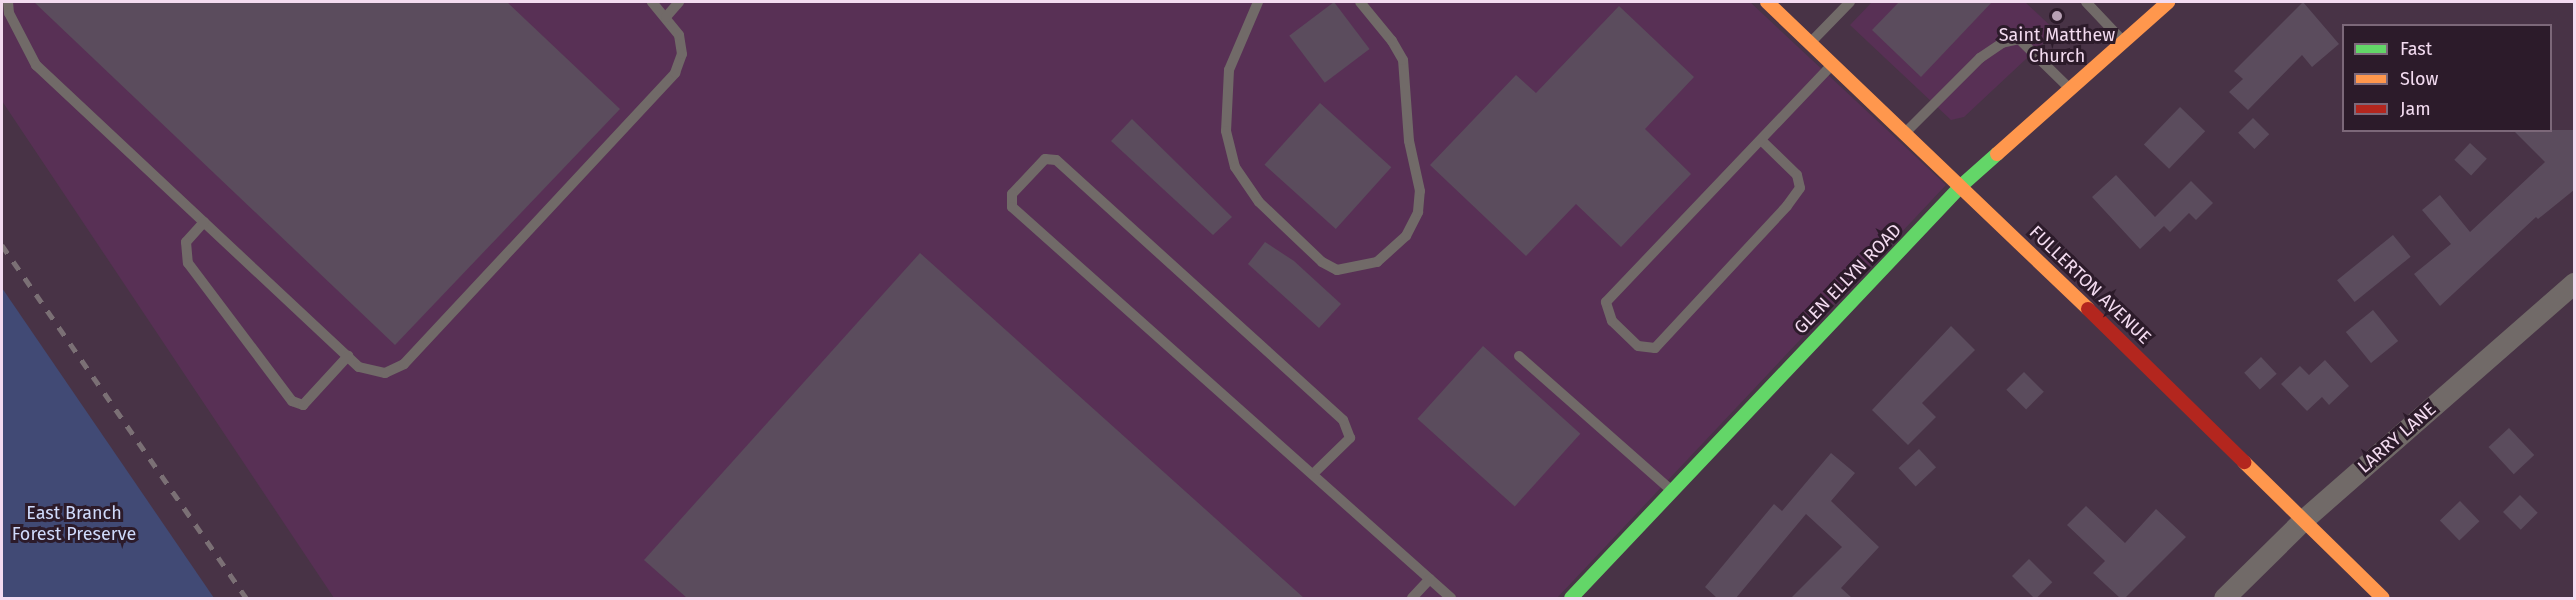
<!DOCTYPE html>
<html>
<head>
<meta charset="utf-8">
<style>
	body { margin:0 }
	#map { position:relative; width:2576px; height:600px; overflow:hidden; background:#483346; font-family:"Fira Sans",sans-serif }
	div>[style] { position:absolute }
	.built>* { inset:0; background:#583055 }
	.green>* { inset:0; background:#414a75 }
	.building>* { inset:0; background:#5b4c5d; transform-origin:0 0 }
	.lane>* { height:10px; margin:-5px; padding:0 5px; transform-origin:5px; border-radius:5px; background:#716a68 }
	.street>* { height:21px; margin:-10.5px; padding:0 10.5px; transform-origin:10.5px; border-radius:10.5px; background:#716a68 }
	.fast>* { height:14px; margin:-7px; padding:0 7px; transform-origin:7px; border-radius:7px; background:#63d668 }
	.slow>* { height:14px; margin:-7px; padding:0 7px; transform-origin:7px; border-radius:7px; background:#ff974d }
	.jam>* { height:14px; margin:-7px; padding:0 7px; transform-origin:7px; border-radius:7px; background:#b3261e }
	.rail>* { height:4.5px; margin-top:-2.25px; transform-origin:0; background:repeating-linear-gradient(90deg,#7b7075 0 10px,transparent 0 20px) }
	.dots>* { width:16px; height:16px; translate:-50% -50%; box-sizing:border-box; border:3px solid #2c1b2a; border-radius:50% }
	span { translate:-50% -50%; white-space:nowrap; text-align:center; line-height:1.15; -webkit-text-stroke:6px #2c1b2a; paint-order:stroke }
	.poi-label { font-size:18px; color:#f3dbf0 }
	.street-label { font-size:18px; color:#f3dbf0 }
	.park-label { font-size:18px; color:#cfdafb }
	.frame { position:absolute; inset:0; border:3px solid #f3dbf0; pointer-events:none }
	.legend { position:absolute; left:2342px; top:24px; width:210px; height:108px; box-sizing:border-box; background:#2c1b2a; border:2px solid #7c6879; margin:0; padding:8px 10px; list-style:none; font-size:18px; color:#f3dbf0 }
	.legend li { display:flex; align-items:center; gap:12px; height:30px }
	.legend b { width:30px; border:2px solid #7c6879 }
</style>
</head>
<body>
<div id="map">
	<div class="built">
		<i style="clip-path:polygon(2px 2px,1750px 2px,1946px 185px,1557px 598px,334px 598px,2px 101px)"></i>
		<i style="clip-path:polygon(1872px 2px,2025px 2px,2056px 31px,1964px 117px,1951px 120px,1850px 25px)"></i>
	</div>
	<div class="green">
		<i style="clip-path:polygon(2px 288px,214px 598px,2px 598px)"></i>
	</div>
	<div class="building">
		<i style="clip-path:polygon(34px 2px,507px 2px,620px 109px,395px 345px)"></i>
		<i style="left:1334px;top:2px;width:59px;height:56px;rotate:53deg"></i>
		<i style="clip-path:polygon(1899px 2px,1992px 2px,1921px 77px,1872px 30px)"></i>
		<i style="clip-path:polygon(2303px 2px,2339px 44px,2312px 67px,2302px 55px,2248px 110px,2229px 92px,2243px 79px,2234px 71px)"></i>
		<i style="clip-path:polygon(1619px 6px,1694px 77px,1645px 129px,1691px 174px,1621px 247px,1576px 204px,1526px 256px,1430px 165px,1516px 75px,1536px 93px)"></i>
		<i style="left:1320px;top:103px;width:96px;height:83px;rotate:42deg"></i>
		<i style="left:2180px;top:107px;width:35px;height:52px;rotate:44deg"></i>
		<i style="left:2253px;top:118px;width:23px;height:21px;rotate:45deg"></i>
		<i style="clip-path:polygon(1132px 119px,1232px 217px,1213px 235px,1111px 141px)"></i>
		<i style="clip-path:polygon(2513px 130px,2574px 130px,2574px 190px,2538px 219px,2536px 217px,2440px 306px,2414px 274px,2451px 244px,2422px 210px,2440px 195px,2470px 232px,2545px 162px)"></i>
		<i style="left:2470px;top:143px;width:23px;height:23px;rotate:43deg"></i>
		<i style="clip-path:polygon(2116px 175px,2155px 217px,2191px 181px,2213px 203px,2196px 220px,2189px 213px,2170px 232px,2161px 223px,2164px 226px,2140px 249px,2092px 197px)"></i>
		<i style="left:2393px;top:235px;width:28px;height:72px;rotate:51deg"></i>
		<i style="clip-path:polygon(1265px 242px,1294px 261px,1341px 304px,1319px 328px,1248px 264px)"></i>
		<i style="clip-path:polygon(920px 253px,1304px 598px,687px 598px,644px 560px)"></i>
		<i style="left:2373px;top:310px;width:40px;height:35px;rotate:51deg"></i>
		<i style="clip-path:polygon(1951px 326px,1975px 350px,1922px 403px,1936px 417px,1908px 445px,1872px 410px)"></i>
		<i style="left:1483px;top:346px;width:131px;height:98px;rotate:42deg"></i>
		<i style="left:2261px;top:357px;width:23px;height:23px;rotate:47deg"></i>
		<i style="clip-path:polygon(2325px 360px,2349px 386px,2329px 405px,2322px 397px,2307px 411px,2281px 384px,2300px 366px,2309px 375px)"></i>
		<i style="left:2024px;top:372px;width:28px;height:25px;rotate:45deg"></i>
		<i style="left:2509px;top:428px;width:37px;height:28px;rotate:47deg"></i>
		<i style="left:1919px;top:449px;width:25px;height:28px;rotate:47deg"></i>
		<i style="clip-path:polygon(1831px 453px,1855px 473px,1831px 501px,1879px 547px,1841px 588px,1852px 598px,1791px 598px,1842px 547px,1806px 514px,1736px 598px,1717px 598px,1705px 587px,1774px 504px,1782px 511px)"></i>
		<i style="left:2520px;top:495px;width:25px;height:24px;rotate:45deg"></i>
		<i style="left:2460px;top:501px;width:28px;height:28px;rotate:46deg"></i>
		<i style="clip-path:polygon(2086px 506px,2125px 543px,2156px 509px,2186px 537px,2125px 598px,2120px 598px,2093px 573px,2105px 561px,2067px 525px)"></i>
		<i style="left:2029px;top:559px;width:33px;height:24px;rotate:45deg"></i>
	</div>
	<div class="lane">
		<i style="left:8px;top:2px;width:11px;rotate:85deg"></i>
		<i style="left:9px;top:13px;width:59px;rotate:62.6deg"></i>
		<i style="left:36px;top:65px;width:442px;rotate:43.1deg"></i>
		<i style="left:359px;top:367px;width:27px;rotate:13deg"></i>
		<i style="left:385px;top:373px;width:21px;rotate:-25deg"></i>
		<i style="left:404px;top:364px;width:398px;rotate:-47deg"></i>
		<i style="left:675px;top:73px;width:20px;rotate:-70deg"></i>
		<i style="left:682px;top:54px;width:19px;rotate:-99deg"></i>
		<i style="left:679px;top:35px;width:43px;rotate:-129.3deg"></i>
		<i style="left:1258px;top:2px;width:74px;rotate:113.1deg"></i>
		<i style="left:1229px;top:70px;width:61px;rotate:92.8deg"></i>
		<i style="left:1226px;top:131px;width:37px;rotate:76deg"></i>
		<i style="left:1235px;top:167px;width:42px;rotate:55.6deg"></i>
		<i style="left:1259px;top:202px;width:87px;rotate:43.6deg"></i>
		<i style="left:1322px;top:262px;width:17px;rotate:28deg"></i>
		<i style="left:1337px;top:270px;width:41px;rotate:-11.3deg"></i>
		<i style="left:1377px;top:262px;width:39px;rotate:-42deg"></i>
		<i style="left:1406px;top:236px;width:27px;rotate:-63deg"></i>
		<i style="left:1418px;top:212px;width:21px;rotate:-85deg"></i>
		<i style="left:1420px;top:191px;width:51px;rotate:-102.4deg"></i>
		<i style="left:1409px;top:141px;width:81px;rotate:-94.2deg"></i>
		<i style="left:1403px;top:60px;width:22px;rotate:-120deg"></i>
		<i style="left:1392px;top:41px;width:50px;rotate:-129.4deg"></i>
		<i style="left:2086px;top:2px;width:51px;rotate:46.6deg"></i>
		<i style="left:666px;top:17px;width:20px;rotate:-49deg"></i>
		<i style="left:1813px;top:40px;width:53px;rotate:-45.8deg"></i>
		<i style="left:1908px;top:130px;width:102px;rotate:-45deg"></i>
		<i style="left:1980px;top:58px;width:27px;rotate:-34deg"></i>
		<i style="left:2002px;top:43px;width:17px;rotate:-13deg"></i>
		<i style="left:2019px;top:39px;width:69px;rotate:44.4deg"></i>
		<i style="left:1761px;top:140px;width:50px;rotate:44.2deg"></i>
		<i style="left:1797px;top:175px;width:13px;rotate:77deg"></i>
		<i style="left:1800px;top:188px;width:22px;rotate:126deg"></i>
		<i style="left:1787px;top:206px;width:194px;rotate:132.9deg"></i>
		<i style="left:1655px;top:348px;width:17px;rotate:-173deg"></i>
		<i style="left:1638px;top:346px;width:36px;rotate:-136deg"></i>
		<i style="left:1612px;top:321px;width:20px;rotate:-108deg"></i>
		<i style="left:1606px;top:302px;width:327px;rotate:-46.4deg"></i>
		<i style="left:204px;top:222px;width:27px;rotate:132deg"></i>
		<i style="left:186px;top:242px;width:21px;rotate:85deg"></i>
		<i style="left:188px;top:263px;width:173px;rotate:53deg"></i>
		<i style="left:292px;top:401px;width:12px;rotate:20deg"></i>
		<i style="left:303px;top:405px;width:67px;rotate:-47.4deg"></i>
		<i style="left:1519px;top:356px;width:203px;rotate:41.4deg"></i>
		<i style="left:1313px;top:474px;width:52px;rotate:-44.2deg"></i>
		<i style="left:1350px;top:438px;width:19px;rotate:-111deg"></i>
		<i style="left:1343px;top:420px;width:387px;rotate:-137.8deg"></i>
		<i style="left:1056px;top:160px;width:11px;rotate:-175deg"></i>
		<i style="left:1045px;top:159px;width:48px;rotate:133.3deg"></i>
		<i style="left:1012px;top:194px;width:13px;rotate:90deg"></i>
		<i style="left:1012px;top:207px;width:588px;rotate:41.69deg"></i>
		<i style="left:1412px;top:598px;width:26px;rotate:-47deg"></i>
	</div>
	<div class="street">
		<i style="left:2224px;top:598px;width:111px;rotate:-44.6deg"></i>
		<i style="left:2303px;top:520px;width:360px;rotate:-41.2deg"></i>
	</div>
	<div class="fast">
		<i style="left:1571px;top:598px;width:569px;rotate:-46.57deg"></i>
		<i style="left:1962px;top:185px;width:47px;rotate:-41.5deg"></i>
	</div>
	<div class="slow">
		<i style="left:1767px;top:2px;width:444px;rotate:43.7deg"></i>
		<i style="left:1997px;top:154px;width:229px;rotate:-41.6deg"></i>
		<i style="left:2244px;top:462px;width:194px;rotate:44.4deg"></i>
	</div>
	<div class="jam">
		<i style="left:2088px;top:309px;width:219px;rotate:44.4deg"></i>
	</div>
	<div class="rail">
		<i style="left:2px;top:245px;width:429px;rotate:55.3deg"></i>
	</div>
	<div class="dots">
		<i style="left:2057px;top:16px;background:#b7a0b4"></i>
	</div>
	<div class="poi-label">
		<span style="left:2057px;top:46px">Saint Matthew<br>Church</span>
	</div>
	<div class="street-label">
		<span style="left:1848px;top:279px;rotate:-46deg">GLEN ELLYN ROAD</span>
		<span style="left:2090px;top:285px;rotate:44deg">FULLERTON AVENUE</span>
		<span style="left:2397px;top:438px;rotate:-41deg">LARRY LANE</span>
	</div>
	<div class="park-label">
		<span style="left:74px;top:524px">East Branch<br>Forest Preserve</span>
	</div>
	<div class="frame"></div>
	<ul class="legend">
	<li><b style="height:8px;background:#63d668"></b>Fast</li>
	<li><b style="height:8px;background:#ff974d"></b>Slow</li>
	<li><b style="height:8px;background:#b3261e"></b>Jam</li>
	</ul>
</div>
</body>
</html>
